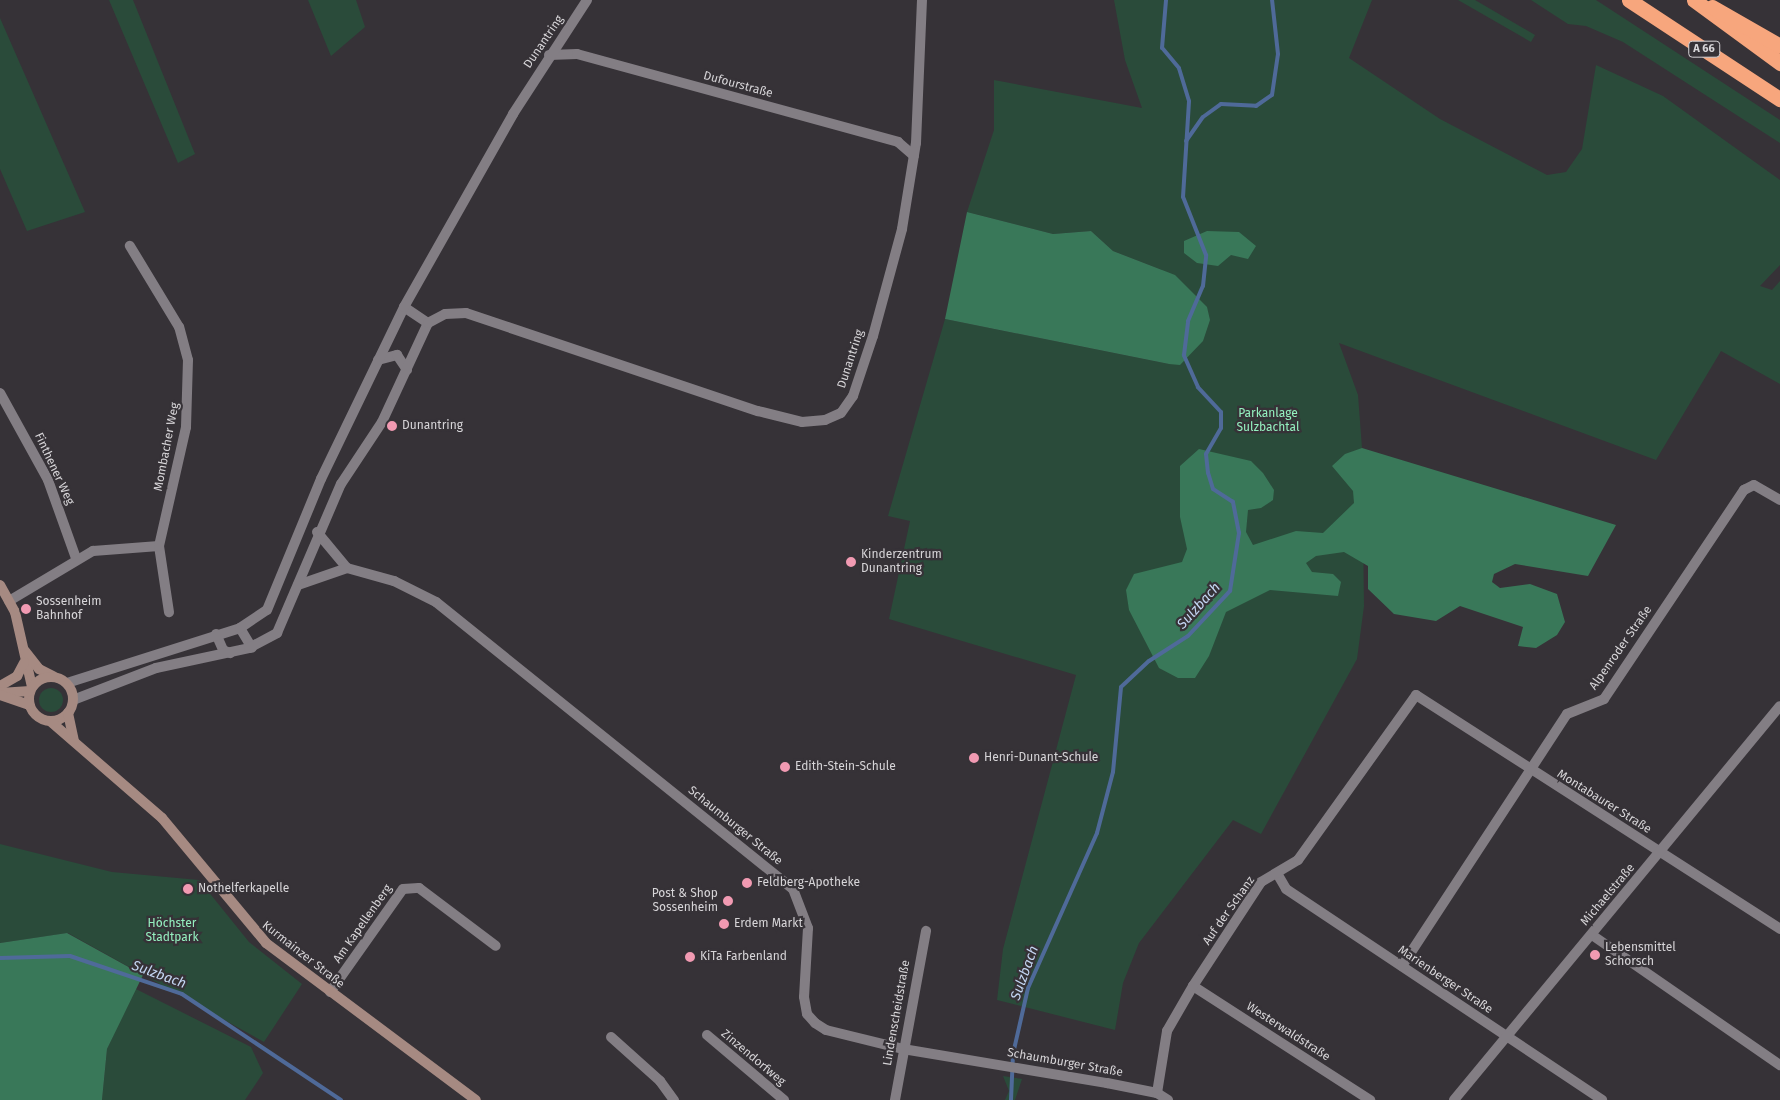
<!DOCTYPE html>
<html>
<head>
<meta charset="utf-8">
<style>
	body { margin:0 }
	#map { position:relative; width:1780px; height:1100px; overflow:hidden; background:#363237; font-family:"Fira Sans",sans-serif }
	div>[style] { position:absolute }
	.green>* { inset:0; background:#2a4b3a }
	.round { border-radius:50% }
	.forest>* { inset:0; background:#397859 }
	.stream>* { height:4px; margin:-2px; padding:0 2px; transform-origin:2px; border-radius:2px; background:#4f6a99 }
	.street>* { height:10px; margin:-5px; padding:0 5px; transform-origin:5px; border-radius:5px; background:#837e84 }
	.secondary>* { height:10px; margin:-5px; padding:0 5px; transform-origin:5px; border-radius:5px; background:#a68a82 }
	.secondary>.ring { margin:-5px; padding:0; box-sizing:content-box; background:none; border:10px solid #a68a82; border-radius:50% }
	.highway>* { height:15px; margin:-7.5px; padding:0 7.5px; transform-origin:7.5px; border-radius:7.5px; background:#f7a67d }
	.dots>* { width:14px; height:14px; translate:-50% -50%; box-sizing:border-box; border:2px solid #363237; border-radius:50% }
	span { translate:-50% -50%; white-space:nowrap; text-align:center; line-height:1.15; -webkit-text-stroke:4.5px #363237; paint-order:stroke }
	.shield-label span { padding:1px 4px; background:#363237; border:1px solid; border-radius:4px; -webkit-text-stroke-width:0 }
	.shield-label { font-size:11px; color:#d7d5d8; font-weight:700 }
	.street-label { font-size:12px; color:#d7d5d8 }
	.park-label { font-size:12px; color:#94f0bf }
	.poi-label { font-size:12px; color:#d7d5d8 }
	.left { translate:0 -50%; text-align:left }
	.right { translate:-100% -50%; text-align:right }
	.water-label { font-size:14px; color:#c4d6f3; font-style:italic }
</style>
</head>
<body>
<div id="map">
	<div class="green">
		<i style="clip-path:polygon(109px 0,133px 0,195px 154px,178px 163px)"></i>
		<i style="clip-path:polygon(308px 0,356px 0,365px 27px,331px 56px)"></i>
		<i style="clip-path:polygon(1114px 0,1372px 0,1349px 58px,1440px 119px,1547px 175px,1566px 172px,1582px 149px,1596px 65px,1663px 96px,1780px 180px,1780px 265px,1760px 286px,1772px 290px,1780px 281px,1780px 384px,1721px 351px,1656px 460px,1339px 343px,1358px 395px,1362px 448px,1364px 606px,1357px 659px,1261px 834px,1233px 820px,1139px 943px,1123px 983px,1115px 1030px,997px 1000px,1003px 949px,1076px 675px,889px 619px,910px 521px,888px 516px,945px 319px,1169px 364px,1162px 270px,1113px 251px,1091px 231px,1053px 234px,967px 212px,994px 130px,994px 80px,1142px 108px,1125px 60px)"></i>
		<i style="clip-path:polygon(1458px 0,1475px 0,1535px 35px,1531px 42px)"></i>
		<i style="clip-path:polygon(1531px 0,1596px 0,1780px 120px,1780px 143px,1623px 42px,1586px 26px,1568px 24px)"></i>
		<i style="clip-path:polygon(0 18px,85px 212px,27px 231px,0 169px)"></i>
		<i class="round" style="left:39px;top:688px;width:24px;height:24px"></i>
		<i style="clip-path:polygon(0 844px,112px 872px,199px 880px,249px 942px,302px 984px,264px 1042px,68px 933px,0 943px)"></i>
		<i style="clip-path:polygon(134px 988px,251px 1047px,263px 1073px,245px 1100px,102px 1100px,107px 1049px)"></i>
		<i style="clip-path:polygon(1003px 1076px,1022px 1079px,1015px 1100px,1005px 1100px,1009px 1091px)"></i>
	</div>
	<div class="forest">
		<i style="clip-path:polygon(967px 212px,1053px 234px,1091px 231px,1113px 251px,1175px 275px,1207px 307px,1210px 320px,1203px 341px,1180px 365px,1169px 364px,945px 319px)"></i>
		<i style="clip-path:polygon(1207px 231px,1239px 232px,1256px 246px,1248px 259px,1231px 255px,1218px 266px,1197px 263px,1184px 253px,1184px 241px)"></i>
		<i style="clip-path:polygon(1362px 448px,1616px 525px,1588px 576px,1515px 564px,1494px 574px,1492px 582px,1500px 588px,1530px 584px,1557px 594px,1565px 622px,1557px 635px,1536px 648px,1518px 646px,1523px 627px,1460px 606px,1436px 621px,1394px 614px,1368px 589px,1368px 566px,1344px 552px,1316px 556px,1306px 563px,1312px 572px,1333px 574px,1341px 582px,1338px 596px,1270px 590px,1226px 612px,1209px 656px,1195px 678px,1178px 678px,1159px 668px,1129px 610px,1126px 590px,1134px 574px,1182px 562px,1187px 549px,1180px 517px,1180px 466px,1199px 449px,1251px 461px,1263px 473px,1274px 490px,1273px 500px,1261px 508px,1248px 510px,1246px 532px,1253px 545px,1296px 531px,1323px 533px,1354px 503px,1353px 491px,1332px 466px,1345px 454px)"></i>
		<i style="clip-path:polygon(67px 933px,143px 975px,107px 1049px,102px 1100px,0 1100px,0 943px)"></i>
	</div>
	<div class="stream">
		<i style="left:1186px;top:141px;width:29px;rotate:-55deg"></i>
		<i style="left:1203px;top:117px;width:22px;rotate:-36deg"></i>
		<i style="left:1221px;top:104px;width:35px;rotate:3deg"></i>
		<i style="left:1256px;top:106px;width:19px;rotate:-35deg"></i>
		<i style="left:1272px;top:95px;width:41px;rotate:-81.7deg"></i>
		<i style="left:1278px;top:54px;width:54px;rotate:-96.3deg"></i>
		<i style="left:0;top:958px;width:70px;rotate:-1.6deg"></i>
		<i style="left:70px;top:956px;width:118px;rotate:18.7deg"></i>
		<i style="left:182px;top:994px;width:191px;rotate:33.7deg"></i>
		<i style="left:1011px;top:1100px;width:46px;rotate:-87.5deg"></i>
		<i style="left:1013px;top:1054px;width:68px;rotate:-77.2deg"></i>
		<i style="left:1028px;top:988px;width:170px;rotate:-66deg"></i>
		<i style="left:1097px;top:833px;width:63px;rotate:-75.3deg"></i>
		<i style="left:1113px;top:772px;width:85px;rotate:-84.6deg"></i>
		<i style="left:1121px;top:687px;width:38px;rotate:-43deg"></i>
		<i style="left:1149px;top:661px;width:46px;rotate:-32.7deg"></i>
		<i style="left:1188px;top:636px;width:62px;rotate:-47deg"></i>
		<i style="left:1230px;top:591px;width:59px;rotate:-81.2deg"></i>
		<i style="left:1239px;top:533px;width:32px;rotate:-101deg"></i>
		<i style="left:1233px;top:502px;width:24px;rotate:-147deg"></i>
		<i style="left:1213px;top:489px;width:17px;rotate:-107deg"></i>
		<i style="left:1208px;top:473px;width:19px;rotate:-96deg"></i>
		<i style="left:1206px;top:454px;width:30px;rotate:-60deg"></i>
		<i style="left:1221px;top:428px;width:16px;rotate:-90deg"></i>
		<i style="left:1221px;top:412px;width:34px;rotate:-133deg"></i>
		<i style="left:1198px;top:387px;width:35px;rotate:-114deg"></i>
		<i style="left:1184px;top:355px;width:34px;rotate:-83deg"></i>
		<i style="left:1188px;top:321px;width:38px;rotate:-67deg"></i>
		<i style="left:1203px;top:286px;width:31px;rotate:-84deg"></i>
		<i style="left:1206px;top:255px;width:62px;rotate:-111.6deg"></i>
		<i style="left:1183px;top:197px;width:96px;rotate:-86.4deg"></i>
		<i style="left:1189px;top:101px;width:34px;rotate:-107deg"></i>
		<i style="left:1179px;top:68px;width:26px;rotate:-130deg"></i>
		<i style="left:1162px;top:48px;width:48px;rotate:-85.2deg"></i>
	</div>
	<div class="street">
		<i style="left:549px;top:55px;width:28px;rotate:-2deg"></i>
		<i style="left:577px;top:54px;width:333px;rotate:15.3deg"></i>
		<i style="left:898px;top:142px;width:21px;rotate:41deg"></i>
		<i style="left:404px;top:307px;width:29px;rotate:34deg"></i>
		<i style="left:378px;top:360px;width:20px;rotate:-15deg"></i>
		<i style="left:397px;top:355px;width:18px;rotate:56deg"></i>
		<i style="left:0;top:393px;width:99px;rotate:61.1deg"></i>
		<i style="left:48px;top:480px;width:83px;rotate:70.3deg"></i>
		<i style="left:317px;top:532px;width:47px;rotate:50.2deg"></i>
		<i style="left:347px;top:568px;width:49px;rotate:15.5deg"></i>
		<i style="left:394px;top:581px;width:47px;rotate:26.6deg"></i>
		<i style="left:436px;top:602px;width:458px;rotate:38.8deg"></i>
		<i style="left:793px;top:889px;width:42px;rotate:69deg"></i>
		<i style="left:808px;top:928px;width:69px;rotate:93.3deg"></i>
		<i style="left:804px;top:997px;width:17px;rotate:80deg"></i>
		<i style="left:807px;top:1014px;width:12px;rotate:48deg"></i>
		<i style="left:815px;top:1023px;width:13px;rotate:32deg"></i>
		<i style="left:826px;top:1030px;width:79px;rotate:13.9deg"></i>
		<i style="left:903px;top:1049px;width:207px;rotate:9.5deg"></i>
		<i style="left:1107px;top:1083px;width:51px;rotate:11.3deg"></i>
		<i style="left:1157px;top:1093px;width:13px;rotate:32deg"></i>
		<i style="left:159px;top:546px;width:67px;rotate:81.4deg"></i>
		<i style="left:298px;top:585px;width:52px;rotate:-19.1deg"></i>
		<i style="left:9px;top:601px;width:98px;rotate:-30.8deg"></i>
		<i style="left:93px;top:551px;width:66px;rotate:-4.3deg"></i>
		<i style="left:159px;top:546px;width:122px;rotate:-77.2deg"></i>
		<i style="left:186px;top:427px;width:67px;rotate:-88.3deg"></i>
		<i style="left:188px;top:360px;width:34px;rotate:-105deg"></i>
		<i style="left:179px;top:327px;width:95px;rotate:-121.2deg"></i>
		<i style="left:240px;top:628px;width:23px;rotate:59deg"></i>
		<i style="left:216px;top:634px;width:17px;rotate:66deg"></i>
		<i style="left:223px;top:650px;width:8px;rotate:23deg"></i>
		<i style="left:67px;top:683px;width:182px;rotate:-17.6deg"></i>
		<i style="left:240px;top:628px;width:32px;rotate:-34deg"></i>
		<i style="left:267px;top:610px;width:142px;rotate:-67.6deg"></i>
		<i style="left:321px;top:479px;width:191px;rotate:-64.2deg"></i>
		<i style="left:404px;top:307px;width:222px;rotate:-60.5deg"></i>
		<i style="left:513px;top:114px;width:136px;rotate:-57deg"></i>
		<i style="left:73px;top:700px;width:89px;rotate:-21.1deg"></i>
		<i style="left:156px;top:668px;width:95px;rotate:-12.1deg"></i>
		<i style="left:249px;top:648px;width:32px;rotate:-28deg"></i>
		<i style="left:277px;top:633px;width:162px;rotate:-66.8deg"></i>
		<i style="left:341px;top:484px;width:74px;rotate:-56.5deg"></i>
		<i style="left:382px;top:422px;width:109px;rotate:-65.1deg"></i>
		<i style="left:428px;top:323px;width:19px;rotate:-28deg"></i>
		<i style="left:445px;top:314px;width:21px;rotate:-3deg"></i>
		<i style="left:466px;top:313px;width:308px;rotate:18.6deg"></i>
		<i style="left:758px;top:411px;width:45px;rotate:14deg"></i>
		<i style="left:802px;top:422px;width:23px;rotate:-5deg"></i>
		<i style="left:825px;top:420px;width:17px;rotate:-24deg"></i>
		<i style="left:841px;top:413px;width:21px;rotate:-55deg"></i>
		<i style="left:853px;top:396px;width:63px;rotate:-71.6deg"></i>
		<i style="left:873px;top:336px;width:111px;rotate:-74.8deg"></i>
		<i style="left:902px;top:229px;width:87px;rotate:-80.8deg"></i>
		<i style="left:916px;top:143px;width:143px;rotate:-87.6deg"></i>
		<i style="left:1278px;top:875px;width:16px;rotate:60deg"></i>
		<i style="left:1286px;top:889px;width:380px;rotate:33.7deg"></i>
		<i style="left:1592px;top:935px;width:229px;rotate:34.7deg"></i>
		<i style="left:1402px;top:966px;width:301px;rotate:-56.8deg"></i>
		<i style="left:1567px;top:714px;width:40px;rotate:-22deg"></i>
		<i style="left:1604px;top:699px;width:252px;rotate:-56.2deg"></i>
		<i style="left:1744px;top:490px;width:11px;rotate:-27deg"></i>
		<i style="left:1754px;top:485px;width:30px;rotate:30deg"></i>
		<i style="left:1193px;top:986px;width:211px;rotate:32.8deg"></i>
		<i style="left:330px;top:992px;width:126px;rotate:-54.7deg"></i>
		<i style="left:403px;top:889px;width:16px;rotate:-4deg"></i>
		<i style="left:419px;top:888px;width:96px;rotate:37deg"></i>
		<i style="left:707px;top:1035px;width:101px;rotate:40.2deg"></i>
		<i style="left:611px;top:1037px;width:66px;rotate:41.9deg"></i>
		<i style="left:660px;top:1081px;width:24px;rotate:54deg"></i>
		<i style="left:1157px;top:1093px;width:63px;rotate:-80.8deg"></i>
		<i style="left:1167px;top:1031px;width:52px;rotate:-60deg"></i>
		<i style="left:1193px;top:986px;width:124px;rotate:-56.8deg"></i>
		<i style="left:1261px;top:882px;width:43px;rotate:-30.7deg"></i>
		<i style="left:1298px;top:860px;width:203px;rotate:-54.4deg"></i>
		<i style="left:1416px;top:695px;width:433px;rotate:32.7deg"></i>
		<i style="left:895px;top:1100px;width:172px;rotate:-79.6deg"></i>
		<i style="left:1454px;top:1100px;width:511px;rotate:-50.4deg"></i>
	</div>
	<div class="secondary">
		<i style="left:0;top:585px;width:31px;rotate:61deg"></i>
		<i style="left:15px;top:612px;width:77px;rotate:77.2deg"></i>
		<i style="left:25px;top:651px;width:23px;rotate:52deg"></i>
		<i style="left:39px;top:669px;width:16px;rotate:27deg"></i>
		<i class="ring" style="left:29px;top:677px;width:34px;height:34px"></i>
		<i style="left:0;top:686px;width:20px;rotate:-30deg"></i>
		<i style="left:17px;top:676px;width:15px;rotate:-62deg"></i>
		<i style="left:0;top:693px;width:30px;rotate:-4deg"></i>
		<i style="left:0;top:695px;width:31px;rotate:19deg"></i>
		<i style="left:68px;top:713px;width:29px;rotate:78deg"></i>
		<i style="left:50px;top:721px;width:148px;rotate:40.9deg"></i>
		<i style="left:162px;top:818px;width:163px;rotate:50.2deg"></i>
		<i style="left:266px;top:943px;width:262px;rotate:36.8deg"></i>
	</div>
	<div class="highway">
		<i style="left:1629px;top:0;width:181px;rotate:33.3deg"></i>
		<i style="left:1694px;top:0;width:107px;rotate:36.2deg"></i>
		<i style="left:1712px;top:7px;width:78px;rotate:29.8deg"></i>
	</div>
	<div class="dots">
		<i style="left:392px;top:426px;background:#f19ab2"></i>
		<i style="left:851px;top:562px;background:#f19ab2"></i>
		<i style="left:26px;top:609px;background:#f19ab2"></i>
		<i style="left:974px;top:758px;background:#f19ab2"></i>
		<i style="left:785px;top:767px;background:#f19ab2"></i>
		<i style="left:747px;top:883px;background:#f19ab2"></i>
		<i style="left:188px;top:889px;background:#f19ab2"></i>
		<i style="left:728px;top:901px;background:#f19ab2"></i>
		<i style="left:724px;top:924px;background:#f19ab2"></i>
		<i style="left:1595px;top:955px;background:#f19ab2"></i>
		<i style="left:690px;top:957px;background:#f19ab2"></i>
	</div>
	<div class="shield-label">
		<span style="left:1704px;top:49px">A 66</span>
	</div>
	<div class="street-label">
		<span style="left:544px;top:42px;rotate:-56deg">Dunantring</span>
		<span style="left:738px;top:85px;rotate:15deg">Dufourstraße</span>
		<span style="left:851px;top:359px;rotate:-72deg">Dunantring</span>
		<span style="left:167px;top:447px;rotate:-79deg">Mombacher Weg</span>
		<span style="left:54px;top:469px;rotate:65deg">Finthener Weg</span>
		<span style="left:1621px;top:648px;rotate:-55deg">Alpenroder Straße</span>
		<span style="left:1604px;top:802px;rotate:32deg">Montabaurer Straße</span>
		<span style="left:735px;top:826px;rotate:39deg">Schaumburger Straße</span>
		<span style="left:1608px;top:895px;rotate:-50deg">Michaelstraße</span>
		<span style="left:1229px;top:911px;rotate:-55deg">Auf der Schanz</span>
		<span style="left:363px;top:924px;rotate:-55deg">Am Kapellenberg</span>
		<span style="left:303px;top:955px;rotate:38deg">Kurmainzer Straße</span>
		<span style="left:1445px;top:980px;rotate:34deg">Marienberger Straße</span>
		<span style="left:897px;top:1013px;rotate:-80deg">Lindenscheidstraße</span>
		<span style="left:1288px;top:1032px;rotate:33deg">Westerwaldstraße</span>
		<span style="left:753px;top:1058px;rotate:40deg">Zinzendorfweg</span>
		<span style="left:1065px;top:1063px;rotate:10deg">Schaumburger Straße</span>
	</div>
	<div class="park-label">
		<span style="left:1268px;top:421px">Parkanlage<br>Sulzbachtal</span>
		<span style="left:172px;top:931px">Höchster<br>Stadtpark</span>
	</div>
	<div class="poi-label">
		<span class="left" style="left:402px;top:426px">Dunantring</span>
		<span class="left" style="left:861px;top:562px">Kinderzentrum<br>Dunantring</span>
		<span class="left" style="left:36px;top:609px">Sossenheim<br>Bahnhof</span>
		<span class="left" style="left:984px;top:758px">Henri-Dunant-Schule</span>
		<span class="left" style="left:795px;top:767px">Edith-Stein-Schule</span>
		<span class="left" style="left:757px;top:883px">Feldberg-Apotheke</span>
		<span class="left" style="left:198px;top:889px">Nothelferkapelle</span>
		<span class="right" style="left:718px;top:901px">Post &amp; Shop<br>Sossenheim</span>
		<span class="left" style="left:734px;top:924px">Erdem Markt</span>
		<span class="left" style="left:1605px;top:955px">Lebensmittel<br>Schorsch</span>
		<span class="left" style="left:700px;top:957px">KiTa Farbenland</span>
	</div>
	<div class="water-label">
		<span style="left:1199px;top:606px;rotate:-48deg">Sulzbach</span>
		<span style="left:1025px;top:973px;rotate:-70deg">Sulzbach</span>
		<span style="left:159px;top:975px;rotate:20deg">Sulzbach</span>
	</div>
</div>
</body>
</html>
